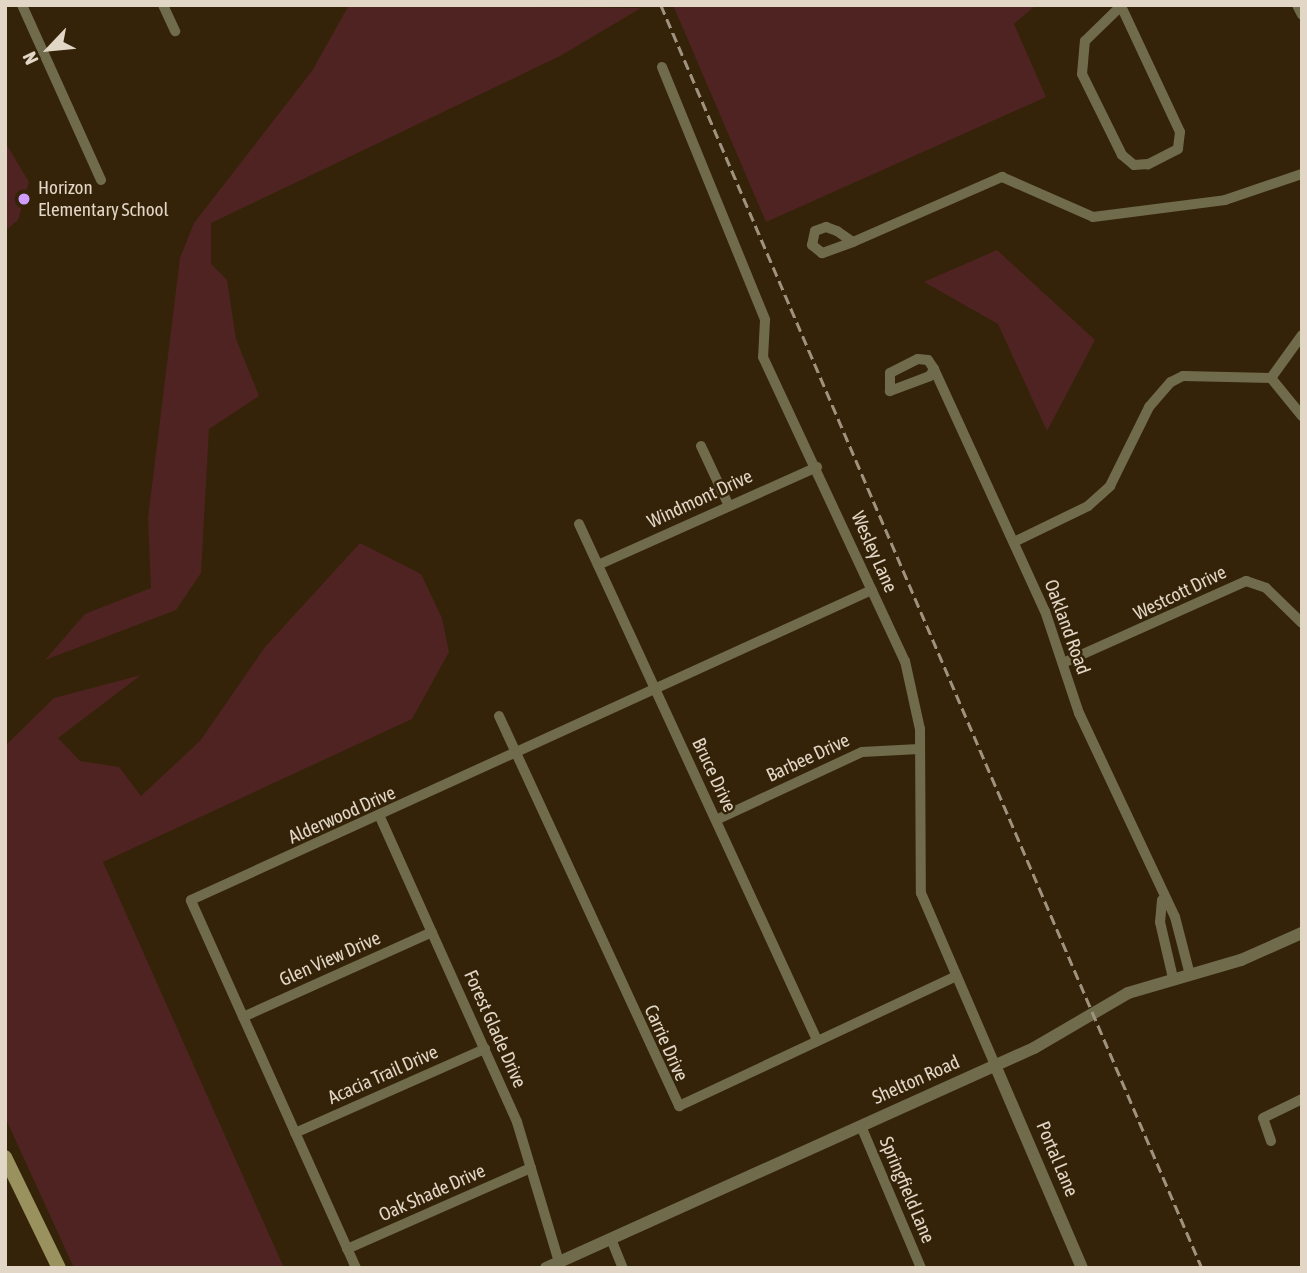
<!DOCTYPE html>
<html>
<head>
<meta charset="utf-8">
<style>
	body { margin:0 }
	#map { position:relative; width:1307px; height:1273px; overflow:hidden; background:#342308; font-family:"Asap Condensed",sans-serif }
	div>[style] { position:absolute }
	.green>* { inset:0; background:#4f2321 }
	.minor>* { height:10px; margin:-5px; padding:0 5px; transform-origin:5px; border-radius:5px; background:#706b4b }
	.tertiary>* { height:12px; margin:-6px; padding:0 6px; transform-origin:6px; border-radius:6px; background:#706b4b }
	.secondary>* { height:14px; margin:-7px; padding:0 7px; transform-origin:7px; border-radius:7px; background:#9a925e }
	.rail>* { height:2.5px; margin-top:-1.25px; transform-origin:0; background:repeating-linear-gradient(90deg,#9f927e 0 10px,transparent 0 15px) }
	.dots>* { width:19px; height:19px; translate:-50% -50%; box-sizing:border-box; border:4px solid #342308; border-radius:50% }
	span { translate:-50% -50%; white-space:nowrap; text-align:center; line-height:1.15; -webkit-text-stroke:5px #342308; paint-order:stroke }
	.poi-label { font-size:19px; color:#e2d6c7 }
	.left { translate:0 -50%; text-align:left }
	.street-label { font-size:19px; color:#e2d6c7 }
	.frame { position:absolute; inset:0; border:7px solid #e2d6c7; pointer-events:none }
	.north { position:absolute; left:14px; top:14px; width:70px; height:70px; -webkit-text-stroke:5px #342308; paint-order:stroke; rotate:244deg; font-size:19px; font-weight:700; line-height:28px; text-align:center; color:#e2d6c7 }
	.north::after { content:''; display:block; margin:auto; width:24px; height:32px; background:#e2d6c7; clip-path:polygon(50% 0,100% 100%,50% 72%,0 100%) }
</style>
</head>
<body>
<div id="map">
	<div class="green">
		<i style="clip-path:polygon(349px 5px,641px 8px,560px 56px,211px 223px,211px 264px,227px 280px,236px 339px,259px 396px,209px 429px,201px 573px,176px 610px,45px 660px,85px 614px,151px 588px,148px 518px,180px 258px,194px 223px,312px 71px)"></i>
		<i style="clip-path:polygon(673px 5px,1036px 5px,1014px 24px,1046px 97px,766px 222px)"></i>
		<i style="clip-path:polygon(5px 142px,29px 182px,18px 220px,5px 231px)"></i>
		<i style="clip-path:polygon(997px 250px,1095px 340px,1047px 431px,998px 324px,924px 282px)"></i>
		<i style="clip-path:polygon(360px 543px,421px 574px,442px 618px,449px 652px,412px 719px,103px 862px,284px 1268px,74px 1268px,5px 1117px,5px 746px,54px 698px,141px 675px,58px 738px,80px 761px,119px 767px,141px 796px,200px 741px,265px 647px)"></i>
	</div>
	<div class="minor">
		<i style="left:22px;top:5px;width:192px;rotate:65.7deg"></i>
		<i style="left:163px;top:5px;width:29px;rotate:65deg"></i>
		<i style="left:1297px;top:5px;width:11px;rotate:63deg"></i>
		<i style="left:1121px;top:6px;width:139px;rotate:64.9deg"></i>
		<i style="left:1180px;top:132px;width:17px;rotate:97deg"></i>
		<i style="left:1178px;top:149px;width:34px;rotate:153deg"></i>
		<i style="left:1148px;top:164px;width:14px;rotate:176deg"></i>
		<i style="left:1134px;top:165px;width:16px;rotate:-140deg"></i>
		<i style="left:1122px;top:155px;width:90px;rotate:-116.3deg"></i>
		<i style="left:1082px;top:74px;width:33px;rotate:-85deg"></i>
		<i style="left:1085px;top:41px;width:50px;rotate:-44.2deg"></i>
		<i style="left:662px;top:67px;width:273px;rotate:67.8deg"></i>
		<i style="left:765px;top:320px;width:37px;rotate:93deg"></i>
		<i style="left:763px;top:357px;width:336px;rotate:65deg"></i>
		<i style="left:905px;top:661px;width:70px;rotate:77.6deg"></i>
		<i style="left:920px;top:729px;width:164px;rotate:89.7deg"></i>
		<i style="left:921px;top:893px;width:187px;rotate:66.7deg"></i>
		<i style="left:826px;top:227px;width:12px;rotate:20deg"></i>
		<i style="left:837px;top:231px;width:19px;rotate:35deg"></i>
		<i style="left:853px;top:242px;width:33px;rotate:160deg"></i>
		<i style="left:822px;top:253px;width:13px;rotate:-141deg"></i>
		<i style="left:812px;top:245px;width:14px;rotate:-78deg"></i>
		<i style="left:815px;top:231px;width:12px;rotate:-20deg"></i>
		<i style="left:853px;top:242px;width:163px;rotate:-23.6deg"></i>
		<i style="left:1002px;top:177px;width:99px;rotate:23.7deg"></i>
		<i style="left:1093px;top:217px;width:133px;rotate:-7.3deg"></i>
		<i style="left:1225px;top:200px;width:81px;rotate:-18.7deg"></i>
		<i style="left:918px;top:359px;width:10px;rotate:6deg"></i>
		<i style="left:928px;top:360px;width:11px;rotate:56deg"></i>
		<i style="left:934px;top:369px;width:8px;rotate:120deg"></i>
		<i style="left:930px;top:376px;width:43px;rotate:159.4deg"></i>
		<i style="left:890px;top:391px;width:18px;rotate:-90deg"></i>
		<i style="left:890px;top:373px;width:31px;rotate:-27deg"></i>
		<i style="left:934px;top:369px;width:266px;rotate:65.4deg"></i>
		<i style="left:1045px;top:611px;width:108px;rotate:71.6deg"></i>
		<i style="left:1079px;top:713px;width:225px;rotate:64.8deg"></i>
		<i style="left:1175px;top:917px;width:60px;rotate:75.5deg"></i>
		<i style="left:1271px;top:378px;width:53px;rotate:-54.2deg"></i>
		<i style="left:1271px;top:378px;width:49px;rotate:50.8deg"></i>
		<i style="left:701px;top:446px;width:64px;rotate:65deg"></i>
		<i style="left:579px;top:524px;width:568px;rotate:65.24deg"></i>
		<i style="left:1014px;top:542px;width:82px;rotate:-25.9deg"></i>
		<i style="left:1088px;top:506px;width:30px;rotate:-42deg"></i>
		<i style="left:1110px;top:486px;width:88px;rotate:-63.7deg"></i>
		<i style="left:1149px;top:407px;width:33px;rotate:-49deg"></i>
		<i style="left:1171px;top:382px;width:13px;rotate:-27deg"></i>
		<i style="left:1183px;top:376px;width:88px;rotate:1.3deg"></i>
		<i style="left:598px;top:565px;width:240px;rotate:-24.1deg"></i>
		<i style="left:1063px;top:663px;width:201px;rotate:-24.1deg"></i>
		<i style="left:1246px;top:581px;width:21px;rotate:19deg"></i>
		<i style="left:1266px;top:588px;width:50px;rotate:44.2deg"></i>
		<i style="left:499px;top:716px;width:430px;rotate:65.2deg"></i>
		<i style="left:679px;top:1106px;width:304px;rotate:-25.1deg"></i>
		<i style="left:380px;top:817px;width:334px;rotate:65.8deg"></i>
		<i style="left:517px;top:1122px;width:146px;rotate:73.3deg"></i>
		<i style="left:716px;top:820px;width:161px;rotate:-25deg"></i>
		<i style="left:862px;top:752px;width:57px;rotate:-3deg"></i>
		<i style="left:1162px;top:900px;width:22px;rotate:95deg"></i>
		<i style="left:1160px;top:922px;width:57px;rotate:76.9deg"></i>
		<i style="left:243px;top:1017px;width:207px;rotate:-24.2deg"></i>
		<i style="left:861px;top:1126px;width:154px;rotate:67.1deg"></i>
		<i style="left:295px;top:1133px;width:208px;rotate:-23.9deg"></i>
		<i style="left:1271px;top:1141px;width:24px;rotate:-109deg"></i>
		<i style="left:1263px;top:1118px;width:43px;rotate:-26deg"></i>
		<i style="left:611px;top:1239px;width:31px;rotate:68deg"></i>
		<i style="left:347px;top:1249px;width:201px;rotate:-23.8deg"></i>
		<i style="left:356px;top:1268px;width:403px;rotate:-114.2deg"></i>
		<i style="left:191px;top:900px;width:748px;rotate:-24.48deg"></i>
	</div>
	<div class="tertiary">
		<i style="left:995px;top:1065px;width:221px;rotate:66.8deg"></i>
		<i style="left:546px;top:1268px;width:535px;rotate:-24.27deg"></i>
		<i style="left:1034px;top:1048px;width:109px;rotate:-30.3deg"></i>
		<i style="left:1128px;top:993px;width:118px;rotate:-16.3deg"></i>
		<i style="left:1241px;top:960px;width:67px;rotate:-23.9deg"></i>
	</div>
	<div class="secondary">
		<i style="left:5px;top:1157px;width:123px;rotate:64.1deg"></i>
	</div>
	<div class="rail">
		<i style="left:661px;top:5px;width:1374px;rotate:66.81deg"></i>
	</div>
	<div class="dots">
		<i style="left:24px;top:199px;background:#d09dff"></i>
	</div>
	<div class="poi-label">
		<span class="left" style="left:38px;top:199px">Horizon<br>Elementary School</span>
	</div>
	<div class="street-label">
		<span style="left:700px;top:499px;rotate:-25deg">Windmont Drive</span>
		<span style="left:874px;top:552px;rotate:66deg">Wesley Lane</span>
		<span style="left:1180px;top:593px;rotate:-26deg">Westcott Drive</span>
		<span style="left:1067px;top:627px;rotate:70deg">Oakland Road</span>
		<span style="left:808px;top:758px;rotate:-25deg">Barbee Drive</span>
		<span style="left:714px;top:775px;rotate:65deg">Bruce Drive</span>
		<span style="left:342px;top:815px;rotate:-24deg">Alderwood Drive</span>
		<span style="left:330px;top:959px;rotate:-24deg">Glen View Drive</span>
		<span style="left:495px;top:1029px;rotate:66deg">Forest Glade Drive</span>
		<span style="left:666px;top:1043px;rotate:66deg">Carrie Drive</span>
		<span style="left:383px;top:1075px;rotate:-24deg">Acacia Trail Drive</span>
		<span style="left:916px;top:1080px;rotate:-24deg">Shelton Road</span>
		<span style="left:1057px;top:1159px;rotate:67deg">Portal Lane</span>
		<span style="left:907px;top:1190px;rotate:67deg">Springfield Lane</span>
		<span style="left:432px;top:1193px;rotate:-24deg">Oak Shade Drive</span>
	</div>
	<div class="frame"></div>
	<div class="north">N</div>
</div>
</body>
</html>
